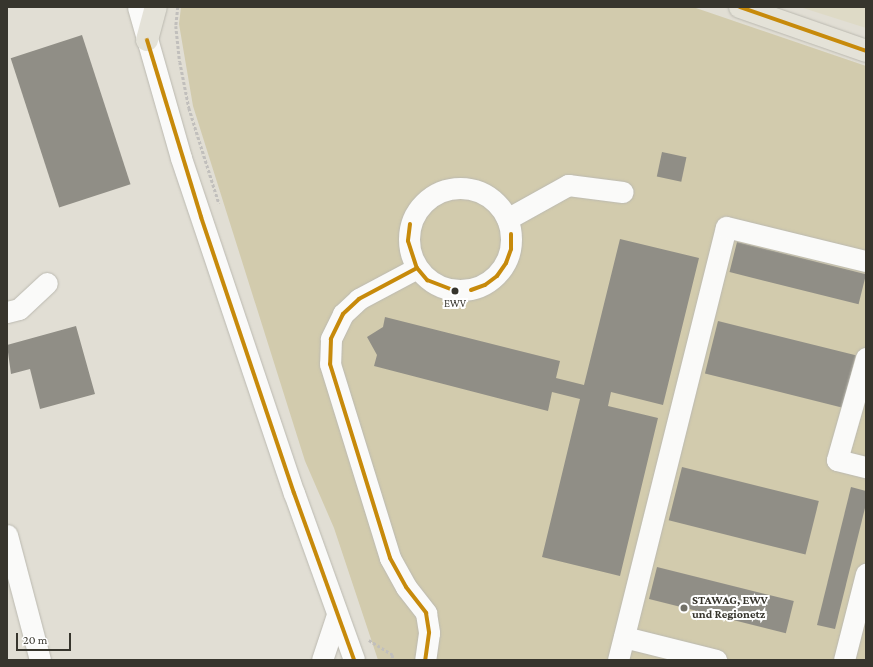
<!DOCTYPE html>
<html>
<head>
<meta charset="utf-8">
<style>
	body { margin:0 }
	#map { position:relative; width:873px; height:667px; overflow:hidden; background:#e1ded4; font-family:"Crimson Pro",serif }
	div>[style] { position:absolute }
	.built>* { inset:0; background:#dedac6 }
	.green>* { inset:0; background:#d2cbad }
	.building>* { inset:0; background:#908e86; transform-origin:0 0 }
	.path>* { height:2.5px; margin-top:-1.25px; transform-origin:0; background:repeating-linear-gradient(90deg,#c1bfbc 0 3px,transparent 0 5px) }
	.roads { filter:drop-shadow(0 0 1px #bbb9b0) drop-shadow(0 0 1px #bbb9b0) }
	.minor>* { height:21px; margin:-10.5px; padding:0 10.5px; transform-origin:10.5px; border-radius:10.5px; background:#fafaf9 }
	.minor>.ring { margin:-10.5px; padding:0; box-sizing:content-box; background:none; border:21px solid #fafaf9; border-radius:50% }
	.major>* { height:22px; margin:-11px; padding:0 11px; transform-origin:11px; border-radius:11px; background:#e4e2d8 }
	.bus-1>* { height:4px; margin:-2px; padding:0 2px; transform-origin:2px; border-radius:2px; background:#c78a0b }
	.dots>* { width:11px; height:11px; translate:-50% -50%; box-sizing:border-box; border:2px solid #fff; border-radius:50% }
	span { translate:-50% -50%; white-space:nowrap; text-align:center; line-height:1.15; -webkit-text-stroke:4px #fff; paint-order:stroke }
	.bus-label { font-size:11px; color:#37352d }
	.poi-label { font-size:12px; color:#37352d; font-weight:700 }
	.left { translate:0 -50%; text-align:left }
	.frame { position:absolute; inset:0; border:8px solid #37352d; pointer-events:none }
	.scale { position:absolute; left:16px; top:633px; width:55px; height:18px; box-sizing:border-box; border:2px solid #37352d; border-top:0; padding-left:5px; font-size:12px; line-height:14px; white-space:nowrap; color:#37352d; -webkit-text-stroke:3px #fff; paint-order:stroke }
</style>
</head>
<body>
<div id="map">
	<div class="built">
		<i style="clip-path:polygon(800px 7px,866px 7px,866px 28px)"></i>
	</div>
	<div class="green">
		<i style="clip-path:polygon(181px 7px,693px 7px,866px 66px,866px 660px,378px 660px,334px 528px,305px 461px,193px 106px,179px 24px)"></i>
	</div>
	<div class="building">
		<i style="left:82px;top:35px;width:157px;height:75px;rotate:72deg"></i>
		<i style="left:662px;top:152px;width:25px;height:25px;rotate:12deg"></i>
		<i style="clip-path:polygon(620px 239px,699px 258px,663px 405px,611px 392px,608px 406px,658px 418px,620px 576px,542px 557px,580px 399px,552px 392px,548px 411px,374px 366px,377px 355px,367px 337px,383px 327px,385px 317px,560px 361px,556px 378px,584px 385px)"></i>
		<i style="left:737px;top:242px;width:133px;height:31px;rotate:14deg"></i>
		<i style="left:718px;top:321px;width:142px;height:54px;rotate:14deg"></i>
		<i style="clip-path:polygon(76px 326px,95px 394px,40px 409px,30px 369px,11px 374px,7px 345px)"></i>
		<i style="left:682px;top:467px;width:141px;height:55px;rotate:14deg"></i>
		<i style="clip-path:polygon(851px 487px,866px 491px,866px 504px,835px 629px,817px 625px)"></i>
		<i style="left:657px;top:567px;width:141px;height:33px;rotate:14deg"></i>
	</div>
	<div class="path">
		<i style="left:178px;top:7px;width:19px;rotate:96deg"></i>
		<i style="left:176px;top:26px;width:36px;rotate:84deg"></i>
		<i style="left:180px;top:62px;width:47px;rotate:78.9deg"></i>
		<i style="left:189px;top:108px;width:100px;rotate:72.5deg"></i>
		<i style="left:369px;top:640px;width:28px;rotate:32deg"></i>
		<i style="left:393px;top:655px;width:5px;rotate:101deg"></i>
	</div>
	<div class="roads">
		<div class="minor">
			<i style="left:138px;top:7px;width:157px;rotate:74.1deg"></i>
			<i style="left:181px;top:158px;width:354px;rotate:71.4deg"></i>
			<i style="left:294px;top:493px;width:177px;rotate:70.2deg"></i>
			<i class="ring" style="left:409px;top:188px;width:81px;height:81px"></i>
			<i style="left:507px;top:219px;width:70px;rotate:-29.1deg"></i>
			<i style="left:568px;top:185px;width:55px;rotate:7.3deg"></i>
			<i style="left:417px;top:268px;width:66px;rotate:151.9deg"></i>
			<i style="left:359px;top:299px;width:22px;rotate:137deg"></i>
			<i style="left:343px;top:314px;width:28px;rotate:116deg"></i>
			<i style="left:331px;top:339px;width:25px;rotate:92deg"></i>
			<i style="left:330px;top:364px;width:203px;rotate:72.8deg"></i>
			<i style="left:390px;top:558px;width:33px;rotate:61deg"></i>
			<i style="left:406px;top:587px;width:33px;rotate:52deg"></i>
			<i style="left:426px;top:613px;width:20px;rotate:81deg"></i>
			<i style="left:429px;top:633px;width:27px;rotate:98deg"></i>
			<i style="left:7px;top:312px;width:12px;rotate:-14deg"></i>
			<i style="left:19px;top:309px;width:38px;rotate:-43deg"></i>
			<i style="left:866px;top:358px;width:106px;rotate:105.9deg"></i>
			<i style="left:837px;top:460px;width:30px;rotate:14deg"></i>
			<i style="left:7px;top:535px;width:129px;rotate:75.2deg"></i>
			<i style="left:624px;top:637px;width:95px;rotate:14deg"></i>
			<i style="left:322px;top:660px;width:47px;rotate:-71.6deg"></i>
			<i style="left:618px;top:660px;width:446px;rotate:-76deg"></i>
			<i style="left:726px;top:227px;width:144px;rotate:13.7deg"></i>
			<i style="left:844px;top:660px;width:89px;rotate:-75.7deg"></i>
		</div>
		<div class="major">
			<i style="left:740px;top:7px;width:133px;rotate:19.2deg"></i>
			<i style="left:147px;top:40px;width:34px;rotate:-75deg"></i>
		</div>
	</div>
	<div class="bus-1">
		<i style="left:740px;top:7px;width:133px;rotate:19.2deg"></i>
		<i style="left:147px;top:40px;width:185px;rotate:73deg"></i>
		<i style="left:201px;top:217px;width:291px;rotate:71.4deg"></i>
		<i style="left:294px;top:493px;width:177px;rotate:70.2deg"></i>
		<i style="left:410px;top:224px;width:17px;rotate:97deg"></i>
		<i style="left:408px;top:241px;width:28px;rotate:72deg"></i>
		<i style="left:417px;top:268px;width:16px;rotate:50deg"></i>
		<i style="left:427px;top:280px;width:30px;rotate:21deg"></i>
		<i style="left:417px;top:268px;width:66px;rotate:151.9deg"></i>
		<i style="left:359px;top:299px;width:22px;rotate:137deg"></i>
		<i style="left:343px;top:314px;width:28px;rotate:116deg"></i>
		<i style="left:331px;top:339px;width:25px;rotate:92deg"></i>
		<i style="left:330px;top:364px;width:203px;rotate:72.8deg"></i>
		<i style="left:390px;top:558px;width:33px;rotate:61deg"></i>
		<i style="left:406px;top:587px;width:33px;rotate:52deg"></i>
		<i style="left:426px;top:613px;width:20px;rotate:81deg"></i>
		<i style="left:429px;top:633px;width:27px;rotate:98deg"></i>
		<i style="left:471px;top:290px;width:15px;rotate:-20deg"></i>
		<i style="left:485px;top:285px;width:15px;rotate:-37deg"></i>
		<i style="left:497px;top:276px;width:16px;rotate:-55deg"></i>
		<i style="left:506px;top:263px;width:15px;rotate:-70deg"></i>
		<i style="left:511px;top:249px;width:15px;rotate:-90deg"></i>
	</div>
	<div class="dots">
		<i style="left:455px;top:291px;background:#37352d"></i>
		<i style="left:684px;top:608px;background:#727067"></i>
	</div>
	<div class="bus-label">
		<span style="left:455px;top:303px">EWV</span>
	</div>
	<div class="poi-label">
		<span class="left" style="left:692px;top:608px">STAWAG, EWV<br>und Regionetz</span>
	</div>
	<div class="frame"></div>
	<div class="scale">20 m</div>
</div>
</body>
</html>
